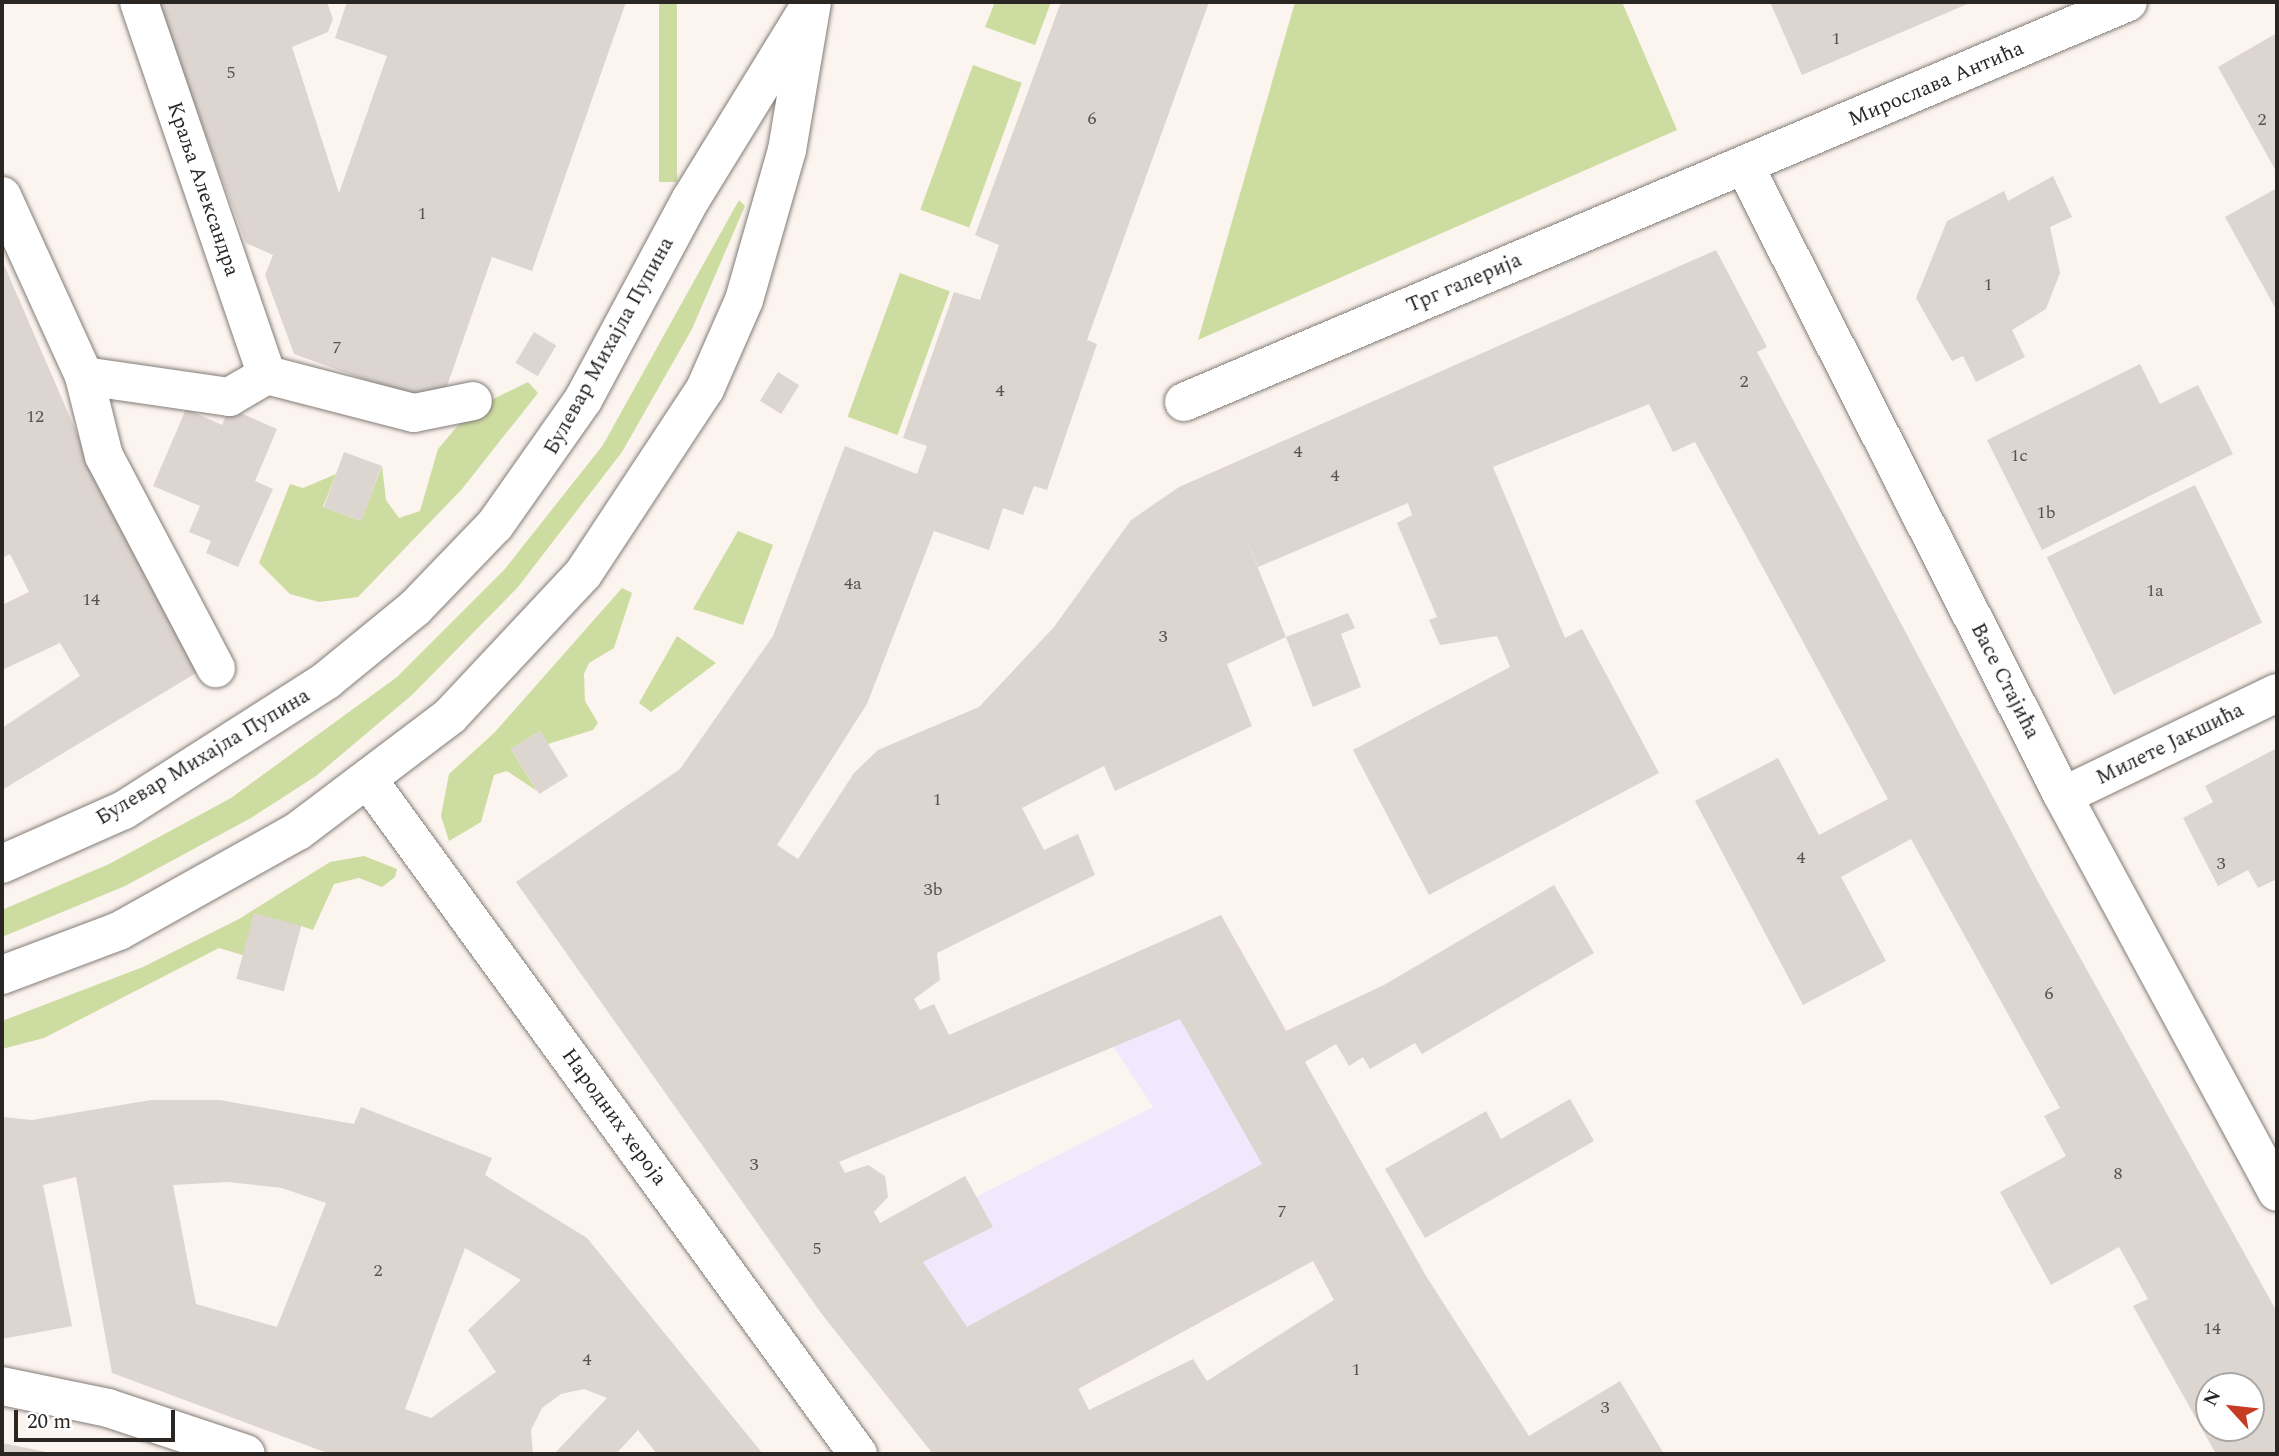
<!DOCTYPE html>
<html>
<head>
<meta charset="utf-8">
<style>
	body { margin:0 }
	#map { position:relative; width:2279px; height:1456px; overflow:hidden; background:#fcf4ef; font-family:Spectral,serif }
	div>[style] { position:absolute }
	.education>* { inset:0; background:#f2e7fc }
	.green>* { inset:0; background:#cddda1; transform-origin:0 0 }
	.building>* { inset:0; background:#ddd5d0; transform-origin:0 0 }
	.roads { filter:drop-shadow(0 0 2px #837c77) drop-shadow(0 0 2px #837c77) }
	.street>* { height:38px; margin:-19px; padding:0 19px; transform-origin:19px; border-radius:19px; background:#fff }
	.secondary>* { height:38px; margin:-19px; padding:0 19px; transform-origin:19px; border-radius:19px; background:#fff }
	span { translate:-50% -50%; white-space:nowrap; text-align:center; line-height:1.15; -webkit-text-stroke:6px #fff; paint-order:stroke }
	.number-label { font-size:18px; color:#56524f }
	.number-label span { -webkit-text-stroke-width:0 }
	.street-label { font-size:21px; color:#292624 }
	.frame { position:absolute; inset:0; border:4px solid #292624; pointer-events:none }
	.north { position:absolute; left:2195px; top:1372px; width:70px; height:70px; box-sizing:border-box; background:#fff; border:2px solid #a9a8a7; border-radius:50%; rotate:297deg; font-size:19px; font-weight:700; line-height:28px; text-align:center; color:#292624 }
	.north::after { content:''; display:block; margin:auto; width:24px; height:32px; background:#c73b25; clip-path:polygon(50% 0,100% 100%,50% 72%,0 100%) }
	.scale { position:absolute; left:14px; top:1410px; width:161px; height:32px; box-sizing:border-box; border:4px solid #292624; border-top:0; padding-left:9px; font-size:21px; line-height:24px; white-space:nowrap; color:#292624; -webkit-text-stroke:5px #fff; paint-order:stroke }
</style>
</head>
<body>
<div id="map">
	<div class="education">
		<i style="clip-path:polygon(1221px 915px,1426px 1276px,1345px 1320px,1313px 1261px,1079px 1388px,1089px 1410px,1007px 1454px,933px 1454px,821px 1313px,993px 1227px,976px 1197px,1153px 1107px,1113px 1046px,1159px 946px)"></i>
	</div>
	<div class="green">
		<i style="left:659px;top:2px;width:18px;height:180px"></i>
		<i style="clip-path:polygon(995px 2px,1051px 2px,1035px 45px,985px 27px)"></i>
		<i style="clip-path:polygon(1295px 2px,1622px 2px,1677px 130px,1198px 340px)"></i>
		<i style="left:973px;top:65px;width:52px;height:154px;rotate:20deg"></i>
		<i style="clip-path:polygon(739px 200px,745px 206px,692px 329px,622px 452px,518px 587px,412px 695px,316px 776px,251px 818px,125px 886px,2px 937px,2px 910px,109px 864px,231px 798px,397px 677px,504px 570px,603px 445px)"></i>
		<i style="left:900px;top:273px;width:53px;height:153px;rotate:20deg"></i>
		<i style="clip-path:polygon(528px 382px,538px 393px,462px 489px,358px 597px,319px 602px,290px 594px,259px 563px,290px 484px,303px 488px,336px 474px,323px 507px,361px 521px,382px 466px,386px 500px,399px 518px,420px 511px,438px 449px,471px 410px)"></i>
		<i style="clip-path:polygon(738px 531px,773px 545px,743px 625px,693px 609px)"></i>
		<i style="clip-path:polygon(622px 588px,632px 593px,614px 648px,589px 663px,584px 674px,585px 701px,598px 723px,593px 730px,548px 744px,540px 731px,511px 749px,537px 791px,507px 771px,494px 775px,481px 822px,449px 841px,441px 816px,449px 774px,494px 733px)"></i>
		<i style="clip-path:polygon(677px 636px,716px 663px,651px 712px,639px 703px)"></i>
		<i style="clip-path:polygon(364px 856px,397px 869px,395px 877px,382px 887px,359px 878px,334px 884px,313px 930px,301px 926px,242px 955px,219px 948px,44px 1038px,2px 1049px,2px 1021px,143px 967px,239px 919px,330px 862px)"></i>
	</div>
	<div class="building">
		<i style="clip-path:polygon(156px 2px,327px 2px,333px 19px,328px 32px,292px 47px,339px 193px,387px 56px,335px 38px,347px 2px,626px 2px,532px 271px,492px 257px,446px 389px,424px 401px,294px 354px,265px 275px,273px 255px,246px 243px)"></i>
		<i style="clip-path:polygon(evenodd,1061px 2px,1209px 2px,1087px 340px,1097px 344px,1047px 490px,1034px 486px,1023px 515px,1003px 508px,989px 550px,934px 531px,867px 704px,777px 845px,798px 859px,854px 773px,878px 750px,979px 707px,1054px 627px,1131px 520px,1179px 487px,1716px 250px,1767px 347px,1757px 352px,2037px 880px,2277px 1312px,2277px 1454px,2216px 1454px,2133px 1306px,2148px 1299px,2119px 1247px,2051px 1285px,2000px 1192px,2066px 1156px,2044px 1116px,2060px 1108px,1911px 839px,1841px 877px,1886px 961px,1803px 1005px,1695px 801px,1778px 758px,1819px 835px,1888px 799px,1695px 442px,1673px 452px,1649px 404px,1493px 467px,1565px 638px,1582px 629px,1659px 773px,1429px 895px,1353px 750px,1510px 667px,1497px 636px,1440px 645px,1429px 620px,1437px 617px,1397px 523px,1412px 515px,1408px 503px,1258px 567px,1243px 531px,1286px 637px,1227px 664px,1252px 726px,1115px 791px,1104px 766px,1022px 808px,1044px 850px,1078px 834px,1095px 875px,937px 953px,940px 980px,914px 999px,920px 1010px,934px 1004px,949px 1035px,1221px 915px,1286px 1031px,1384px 985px,1554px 885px,1594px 953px,1422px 1054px,1415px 1043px,1370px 1069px,1363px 1057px,1349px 1066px,1336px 1044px,1305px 1062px,1426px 1276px,1529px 1436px,1620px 1381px,1664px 1454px,933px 1454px,821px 1313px,516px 882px,680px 769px,773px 636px,845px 446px,917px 474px,927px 446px,903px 438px,954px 292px,980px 300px,999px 245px,975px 235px,1061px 2px,1180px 1019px,1262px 1164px,967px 1327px,923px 1262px,993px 1227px,965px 1176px,880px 1223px,874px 1212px,888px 1197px,885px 1176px,868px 1165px,845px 1173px,839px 1162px,1180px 1019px,1061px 2px,1313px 1261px,1334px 1300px,1207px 1381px,1193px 1359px,1089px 1410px,1078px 1389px,1313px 1261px,1061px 2px,2209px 1386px,2251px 1386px,2251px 1428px,2209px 1428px,2209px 1386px)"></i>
		<i style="clip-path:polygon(1770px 2px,1972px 2px,1802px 75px)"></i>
		<i style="clip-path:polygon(2277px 33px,2277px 173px,2218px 67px)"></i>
		<i style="clip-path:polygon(2053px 176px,2072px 217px,2050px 227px,2060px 273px,2046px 309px,2012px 330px,2025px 357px,1976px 382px,1963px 356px,1952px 361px,1916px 298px,1947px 221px,2004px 191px,2008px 201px)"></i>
		<i style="clip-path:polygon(2277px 188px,2277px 311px,2225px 217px)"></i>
		<i style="clip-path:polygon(2px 260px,82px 445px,206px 667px,2px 790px,2px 728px,80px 676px,60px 643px,2px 670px,2px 605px,29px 592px,10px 554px,2px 558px)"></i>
		<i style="left:534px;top:332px;width:26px;height:36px;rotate:31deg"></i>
		<i style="clip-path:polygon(2140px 364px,2160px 404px,2198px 385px,2233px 454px,2042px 550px,1987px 440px)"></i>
		<i style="left:778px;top:372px;width:25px;height:34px;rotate:32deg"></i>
		<i style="clip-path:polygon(229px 408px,277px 429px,255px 481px,273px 489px,238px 567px,206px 553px,211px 541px,189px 532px,200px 506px,153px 486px,186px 409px,222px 425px)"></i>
		<i style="left:344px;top:452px;width:40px;height:59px;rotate:20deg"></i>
		<i style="left:2195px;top:485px;width:153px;height:165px;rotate:64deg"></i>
		<i style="clip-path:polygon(1348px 613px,1355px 628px,1341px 634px,1361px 687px,1313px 707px,1286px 637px)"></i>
		<i style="left:540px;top:731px;width:53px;height:34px;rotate:58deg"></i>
		<i style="clip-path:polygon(2277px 748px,2277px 879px,2258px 888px,2248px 870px,2218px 886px,2183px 818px,2213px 802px,2205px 786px)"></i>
		<i style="left:254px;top:913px;width:49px;height:68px;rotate:15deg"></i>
		<i style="clip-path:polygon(1570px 1099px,1594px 1141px,1425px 1238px,1385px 1169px,1486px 1111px,1501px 1139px)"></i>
		<i style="clip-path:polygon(evenodd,151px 1100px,220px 1100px,354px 1124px,361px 1107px,492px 1158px,485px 1175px,587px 1238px,763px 1454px,657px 1454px,638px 1430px,616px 1454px,554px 1454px,607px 1398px,584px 1389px,561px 1394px,542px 1408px,531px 1430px,533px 1454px,330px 1454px,112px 1373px,76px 1177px,43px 1185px,72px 1326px,2px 1339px,2px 1117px,32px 1120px,151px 1100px,228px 1182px,282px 1188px,326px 1203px,277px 1327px,196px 1304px,173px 1185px,228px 1182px,151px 1100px,465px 1248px,521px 1280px,468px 1330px,496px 1372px,431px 1418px,405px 1409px,465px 1248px)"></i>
		<i style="clip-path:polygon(2px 1443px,52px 1453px,52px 1454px,2px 1454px)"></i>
	</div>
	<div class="roads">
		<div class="street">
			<i style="left:139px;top:2px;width:394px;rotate:71.1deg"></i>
			<i style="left:1744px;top:165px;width:707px;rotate:63.18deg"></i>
			<i style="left:2063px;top:796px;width:450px;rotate:61.6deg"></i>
			<i style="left:2px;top:196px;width:198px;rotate:65.5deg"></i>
			<i style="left:84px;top:376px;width:147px;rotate:8.2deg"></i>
			<i style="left:229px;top:397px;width:44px;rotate:-30.1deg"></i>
			<i style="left:267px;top:375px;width:152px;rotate:14.5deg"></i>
			<i style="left:414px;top:413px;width:60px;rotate:-11.5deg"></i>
			<i style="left:84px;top:376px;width:82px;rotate:76deg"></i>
			<i style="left:104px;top:456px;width:240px;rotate:62.2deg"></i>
			<i style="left:1184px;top:402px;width:1025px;rotate:-22.96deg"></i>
			<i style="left:369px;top:781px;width:832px;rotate:54deg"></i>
			<i style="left:2063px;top:796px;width:237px;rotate:-25.7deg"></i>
			<i style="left:2px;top:1386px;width:108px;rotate:11.7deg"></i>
			<i style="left:108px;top:1408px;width:145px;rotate:18.4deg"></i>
		</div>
		<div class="secondary">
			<i style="left:2px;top:864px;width:133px;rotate:-23.9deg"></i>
			<i style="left:124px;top:810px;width:241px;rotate:-32.6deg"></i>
			<i style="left:327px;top:680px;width:114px;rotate:-39.3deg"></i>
			<i style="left:415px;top:608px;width:115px;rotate:-46.1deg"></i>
			<i style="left:495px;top:525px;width:153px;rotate:-54.9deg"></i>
			<i style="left:583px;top:400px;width:228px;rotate:-61.8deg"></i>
			<i style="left:691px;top:199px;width:216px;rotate:-58.4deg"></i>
			<i style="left:2px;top:975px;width:125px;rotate:-20.6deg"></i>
			<i style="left:119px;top:931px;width:205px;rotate:-29.2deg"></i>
			<i style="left:298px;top:831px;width:191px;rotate:-37.1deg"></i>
			<i style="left:450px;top:716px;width:195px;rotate:-46.9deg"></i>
			<i style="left:583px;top:574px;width:222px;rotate:-56.6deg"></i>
			<i style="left:705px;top:389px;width:97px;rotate:-66.3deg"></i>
			<i style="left:744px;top:300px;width:156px;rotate:-74deg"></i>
			<i style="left:787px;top:150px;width:150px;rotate:-80.4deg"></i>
		</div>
	</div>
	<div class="number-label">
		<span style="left:1836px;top:39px">1</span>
		<span style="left:231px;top:73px">5</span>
		<span style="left:1092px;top:119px">6</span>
		<span style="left:2262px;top:120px">2</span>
		<span style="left:422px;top:214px">1</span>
		<span style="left:1988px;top:285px">1</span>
		<span style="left:337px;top:348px">7</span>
		<span style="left:1744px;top:382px">2</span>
		<span style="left:1000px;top:391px">4</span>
		<span style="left:35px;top:417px">12</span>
		<span style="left:1298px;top:452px">4</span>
		<span style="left:2019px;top:456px">1c</span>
		<span style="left:1335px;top:476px">4</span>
		<span style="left:2046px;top:513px">1b</span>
		<span style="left:853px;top:584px">4a</span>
		<span style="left:2155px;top:591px">1a</span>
		<span style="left:91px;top:600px">14</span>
		<span style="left:1163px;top:637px">3</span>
		<span style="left:937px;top:800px">1</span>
		<span style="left:1801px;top:858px">4</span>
		<span style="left:2221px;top:864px">3</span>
		<span style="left:933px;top:890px">3b</span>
		<span style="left:2049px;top:994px">6</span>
		<span style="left:754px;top:1165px">3</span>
		<span style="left:2118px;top:1174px">8</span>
		<span style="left:1282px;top:1212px">7</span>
		<span style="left:817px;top:1249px">5</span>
		<span style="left:378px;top:1271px">2</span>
		<span style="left:2212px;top:1329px">14</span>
		<span style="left:587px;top:1360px">4</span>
		<span style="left:1356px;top:1370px">1</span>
		<span style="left:1605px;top:1408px">3</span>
	</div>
	<div class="street-label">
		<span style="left:1936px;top:84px;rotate:-23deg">Мирослава Антића</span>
		<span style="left:203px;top:189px;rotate:71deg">Краља Александра</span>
		<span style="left:1464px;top:283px;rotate:-23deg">Трг галерија</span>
		<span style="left:609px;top:346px;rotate:-61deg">Булевар Михајла Пупина</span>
		<span style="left:2005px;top:681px;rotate:63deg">Васе Стајића</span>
		<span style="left:2170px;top:744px;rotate:-26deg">Милете Јакшића</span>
		<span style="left:203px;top:757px;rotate:-31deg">Булевар Михајла Пупина</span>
		<span style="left:614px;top:1117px;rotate:54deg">Народних хероја</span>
	</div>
	<div class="frame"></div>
	<div class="north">N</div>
	<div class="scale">20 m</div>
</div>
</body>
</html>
